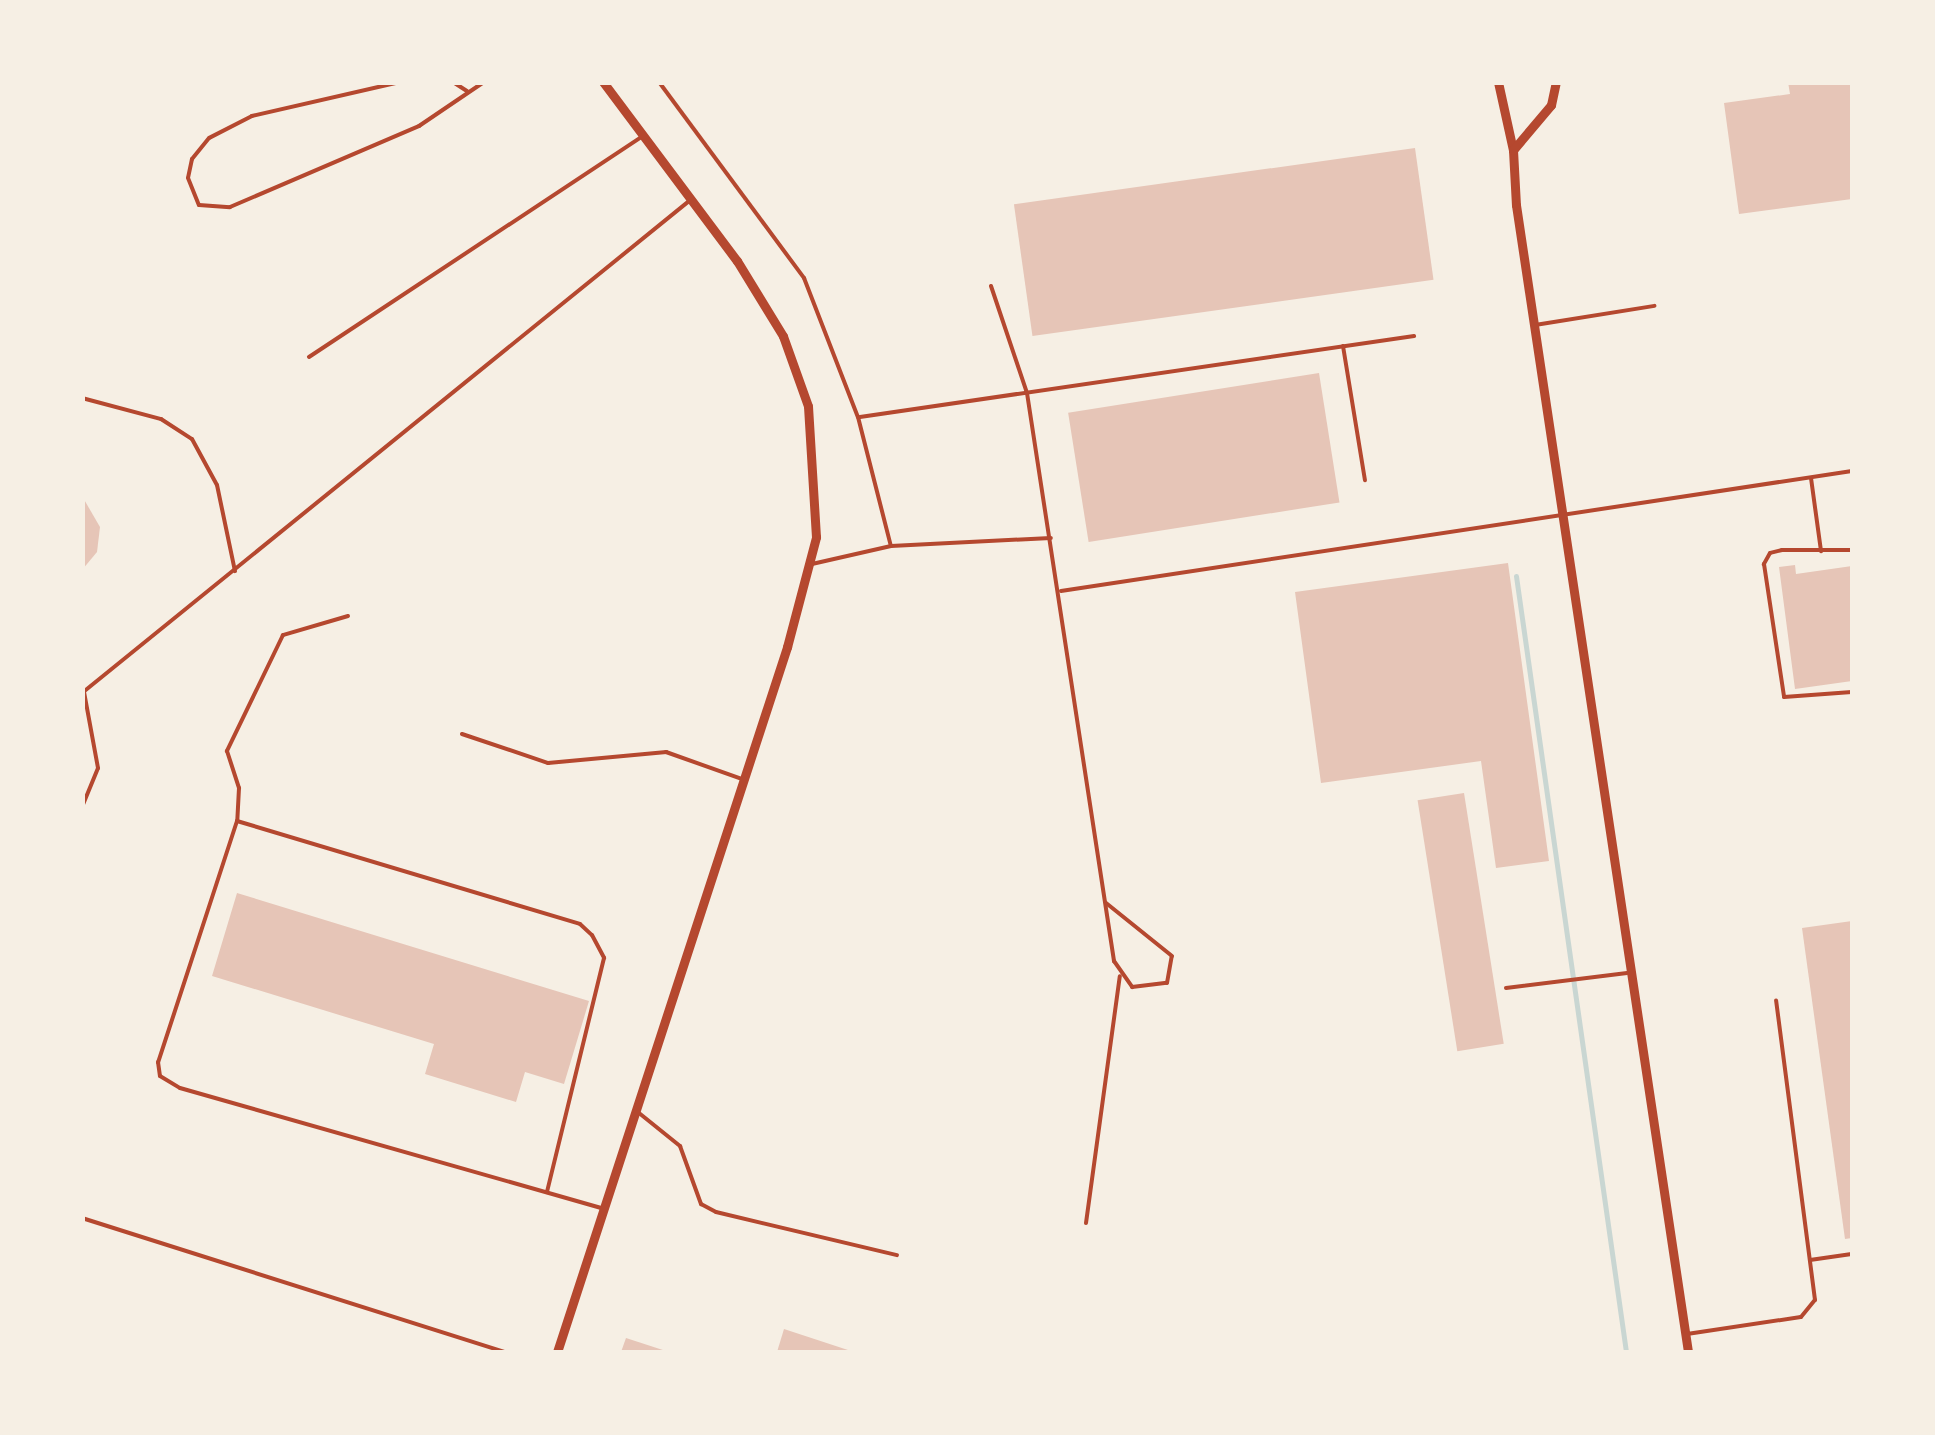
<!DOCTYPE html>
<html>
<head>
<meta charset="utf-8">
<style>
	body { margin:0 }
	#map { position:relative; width:1935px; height:1435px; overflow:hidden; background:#f6efe4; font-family:"Public Sans",sans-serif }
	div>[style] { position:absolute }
	.stream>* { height:5px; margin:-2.5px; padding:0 2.5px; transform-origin:2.5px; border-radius:2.5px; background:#c9d6d2 }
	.building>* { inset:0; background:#e6c5b7; transform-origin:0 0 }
	.service>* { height:4px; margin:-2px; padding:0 2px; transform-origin:2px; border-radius:2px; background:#b5482f }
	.minor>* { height:9px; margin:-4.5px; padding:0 4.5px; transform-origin:4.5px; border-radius:4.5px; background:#b5482f }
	span { translate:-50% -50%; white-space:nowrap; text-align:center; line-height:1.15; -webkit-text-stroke:8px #f6efe4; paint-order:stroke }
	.frame { position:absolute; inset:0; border:85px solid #f6efe4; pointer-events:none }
</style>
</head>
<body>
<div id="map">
	<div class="stream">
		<i style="left:1516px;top:576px;width:784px;rotate:81.93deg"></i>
	</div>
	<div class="building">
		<i style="clip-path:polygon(1788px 82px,1852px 82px,1852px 199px,1739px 214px,1724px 103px,1790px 94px)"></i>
		<i style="left:1415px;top:148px;width:133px;height:405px;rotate:82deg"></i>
		<i style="left:1319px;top:373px;width:131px;height:254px;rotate:81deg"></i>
		<i style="clip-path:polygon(82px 496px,100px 527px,97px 552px,82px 570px)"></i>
		<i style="clip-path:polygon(1508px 563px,1549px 861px,1496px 868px,1481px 761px,1321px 783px,1295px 592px)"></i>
		<i style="clip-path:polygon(1795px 565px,1796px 574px,1852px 566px,1852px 681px,1795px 689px,1779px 567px)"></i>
		<i style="left:1464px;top:793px;width:254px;height:47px;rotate:81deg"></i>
		<i style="clip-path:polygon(237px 893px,589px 1001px,564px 1084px,525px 1072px,516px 1102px,425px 1074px,434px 1044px,212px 976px)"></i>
		<i style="clip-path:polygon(1852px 921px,1852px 1238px,1845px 1239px,1802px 928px)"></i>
		<i style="clip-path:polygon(784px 1329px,854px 1352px,777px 1352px)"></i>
		<i style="clip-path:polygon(626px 1338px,669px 1352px,621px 1352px)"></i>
	</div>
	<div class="service">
		<i style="left:400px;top:82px;width:152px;rotate:167.1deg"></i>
		<i style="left:252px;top:116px;width:48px;rotate:152.9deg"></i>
		<i style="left:209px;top:138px;width:27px;rotate:129deg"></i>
		<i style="left:192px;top:159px;width:19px;rotate:102deg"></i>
		<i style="left:188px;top:178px;width:29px;rotate:68deg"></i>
		<i style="left:199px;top:205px;width:31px;rotate:4deg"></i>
		<i style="left:230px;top:207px;width:206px;rotate:-23.2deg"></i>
		<i style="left:419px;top:126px;width:78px;rotate:-34.1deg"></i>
		<i style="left:453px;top:82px;width:17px;rotate:33deg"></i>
		<i style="left:659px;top:82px;width:244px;rotate:53.5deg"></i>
		<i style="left:804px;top:278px;width:149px;rotate:68.8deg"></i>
		<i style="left:858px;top:417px;width:133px;rotate:75.7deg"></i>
		<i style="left:891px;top:546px;width:160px;rotate:-2.9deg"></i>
		<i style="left:991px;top:286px;width:113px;rotate:71.4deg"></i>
		<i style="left:1027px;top:393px;width:575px;rotate:81.29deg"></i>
		<i style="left:1114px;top:961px;width:32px;rotate:55deg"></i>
		<i style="left:1132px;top:987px;width:35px;rotate:-7deg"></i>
		<i style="left:1167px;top:983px;width:27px;rotate:-80deg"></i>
		<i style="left:1172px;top:956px;width:85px;rotate:-141.2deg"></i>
		<i style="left:1535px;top:325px;width:121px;rotate:-9.1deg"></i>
		<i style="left:1343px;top:346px;width:136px;rotate:80.7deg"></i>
		<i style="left:309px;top:357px;width:397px;rotate:-33.5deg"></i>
		<i style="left:82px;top:398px;width:82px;rotate:14.9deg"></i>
		<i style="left:161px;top:419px;width:37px;rotate:33deg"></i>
		<i style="left:192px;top:439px;width:52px;rotate:61.5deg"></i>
		<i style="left:217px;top:485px;width:88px;rotate:78.2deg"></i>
		<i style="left:860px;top:417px;width:560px;rotate:-8.32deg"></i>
		<i style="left:1811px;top:478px;width:74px;rotate:82.2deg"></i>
		<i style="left:1852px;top:550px;width:70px;rotate:180deg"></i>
		<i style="left:1782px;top:550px;width:12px;rotate:166deg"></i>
		<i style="left:1770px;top:553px;width:13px;rotate:119deg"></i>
		<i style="left:1764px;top:564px;width:134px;rotate:81.4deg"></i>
		<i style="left:1784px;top:697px;width:68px;rotate:-4.2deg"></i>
		<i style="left:812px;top:564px;width:81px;rotate:-12.8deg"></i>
		<i style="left:1061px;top:591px;width:800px;rotate:-8.63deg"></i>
		<i style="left:348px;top:616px;width:68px;rotate:163.7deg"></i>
		<i style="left:283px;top:635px;width:129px;rotate:115.8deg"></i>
		<i style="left:227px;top:751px;width:39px;rotate:72deg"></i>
		<i style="left:239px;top:788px;width:33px;rotate:93deg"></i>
		<i style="left:237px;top:821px;width:254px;rotate:108.1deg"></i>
		<i style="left:158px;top:1062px;width:14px;rotate:82deg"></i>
		<i style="left:160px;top:1076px;width:23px;rotate:31deg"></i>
		<i style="left:180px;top:1088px;width:437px;rotate:15.9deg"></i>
		<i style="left:82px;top:693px;width:780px;rotate:-39.02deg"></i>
		<i style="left:462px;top:734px;width:91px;rotate:18.6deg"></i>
		<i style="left:548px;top:763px;width:119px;rotate:-5.3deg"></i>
		<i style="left:666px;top:752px;width:81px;rotate:19.6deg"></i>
		<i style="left:82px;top:807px;width:42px;rotate:-67.7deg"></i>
		<i style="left:98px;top:768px;width:77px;rotate:-100.4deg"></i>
		<i style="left:237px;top:821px;width:358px;rotate:16.7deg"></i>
		<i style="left:580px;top:924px;width:16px;rotate:43deg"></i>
		<i style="left:592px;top:935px;width:26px;rotate:62deg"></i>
		<i style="left:604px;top:958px;width:241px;rotate:103.7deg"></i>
		<i style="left:1506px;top:988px;width:122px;rotate:-7.1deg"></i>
		<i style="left:639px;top:1113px;width:53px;rotate:38.8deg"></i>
		<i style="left:680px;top:1146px;width:62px;rotate:70.1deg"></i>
		<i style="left:701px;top:1204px;width:17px;rotate:28deg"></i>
		<i style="left:716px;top:1212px;width:186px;rotate:13.4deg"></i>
		<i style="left:82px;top:1218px;width:443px;rotate:17.6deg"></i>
		<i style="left:1086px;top:1223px;width:249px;rotate:-82.2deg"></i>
		<i style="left:1810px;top:1260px;width:42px;rotate:-8.1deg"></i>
		<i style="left:1687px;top:1334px;width:115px;rotate:-8.5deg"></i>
		<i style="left:1801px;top:1317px;width:22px;rotate:-51deg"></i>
		<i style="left:1815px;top:1300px;width:302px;rotate:-97.4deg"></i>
	</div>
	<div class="minor">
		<i style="left:1498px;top:82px;width:70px;rotate:77.6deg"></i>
		<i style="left:1513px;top:150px;width:55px;rotate:86.9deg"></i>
		<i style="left:1516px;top:205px;width:1160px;rotate:81.47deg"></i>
		<i style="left:1513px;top:150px;width:59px;rotate:-49.8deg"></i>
		<i style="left:1551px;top:105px;width:24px;rotate:-78deg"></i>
		<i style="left:557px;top:1352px;width:742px;rotate:-71.93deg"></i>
		<i style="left:787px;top:647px;width:114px;rotate:-75.2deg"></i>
		<i style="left:816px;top:537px;width:131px;rotate:-93.5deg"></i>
		<i style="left:808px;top:406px;width:74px;rotate:-109.7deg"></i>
		<i style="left:783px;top:336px;width:88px;rotate:-121.5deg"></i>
		<i style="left:737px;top:261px;width:224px;rotate:-126.8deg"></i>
	</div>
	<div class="frame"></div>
</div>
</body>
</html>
